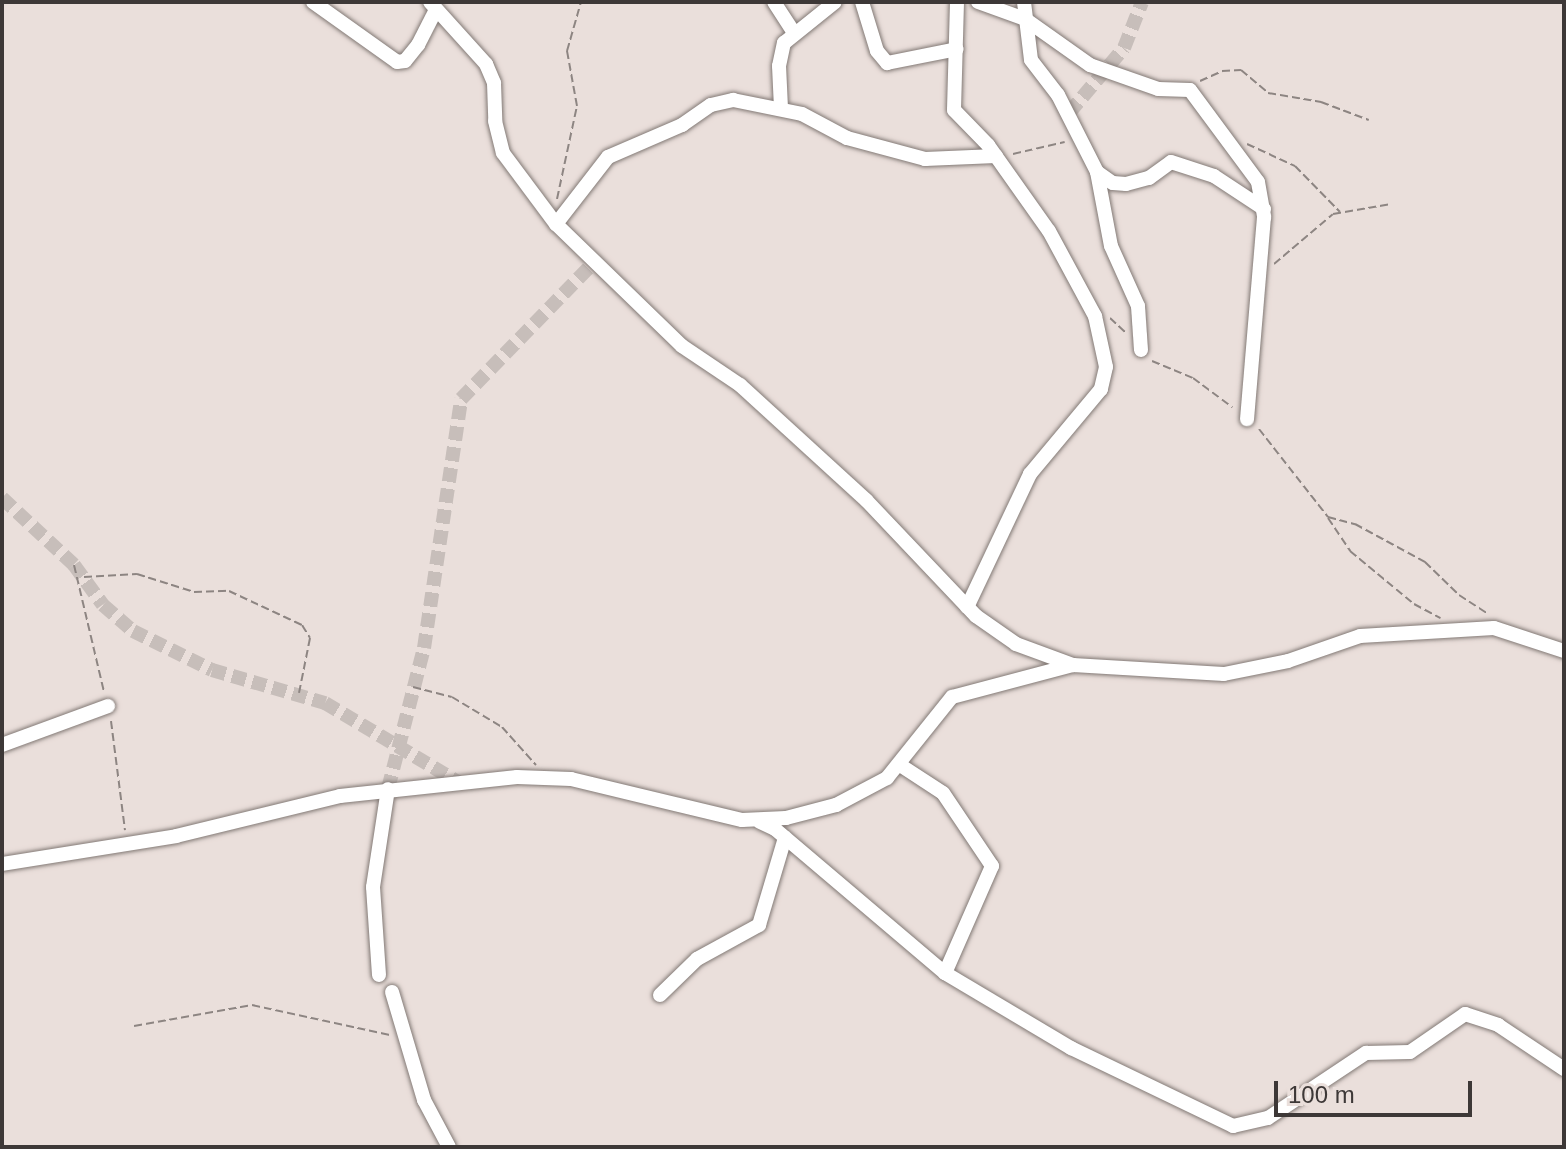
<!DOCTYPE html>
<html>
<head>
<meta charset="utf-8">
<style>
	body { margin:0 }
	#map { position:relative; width:1566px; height:1149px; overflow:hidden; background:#eadfdb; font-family:Arial,sans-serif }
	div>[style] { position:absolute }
	.minor-tunnel>* { height:14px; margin-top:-7px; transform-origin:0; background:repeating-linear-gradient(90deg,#c7beba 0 14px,transparent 0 21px) }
	.path>* { height:2px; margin-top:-1px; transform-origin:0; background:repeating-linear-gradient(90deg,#8d8582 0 8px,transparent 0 12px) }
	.roads { filter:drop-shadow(0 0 2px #827975) drop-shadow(0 0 2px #827975) }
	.minor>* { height:14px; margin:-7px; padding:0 7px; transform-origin:7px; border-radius:7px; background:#fff }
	span { translate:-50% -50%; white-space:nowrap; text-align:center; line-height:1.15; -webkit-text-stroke:8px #eadfdb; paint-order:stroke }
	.frame { position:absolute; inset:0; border:4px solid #3d3837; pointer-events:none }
	.scale { position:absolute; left:1274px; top:1081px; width:198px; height:36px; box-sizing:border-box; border:4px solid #3d3837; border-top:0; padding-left:10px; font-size:24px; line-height:28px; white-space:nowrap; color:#3d3837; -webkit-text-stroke:6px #eadfdb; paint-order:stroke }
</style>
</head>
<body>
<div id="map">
	<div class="minor-tunnel">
		<i style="left:1069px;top:113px;width:85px;rotate:-49.8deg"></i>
		<i style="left:1124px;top:48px;width:49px;rotate:-68.6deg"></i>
		<i style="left:2px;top:498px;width:98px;rotate:42.9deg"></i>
		<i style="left:74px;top:565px;width:49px;rotate:54.1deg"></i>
		<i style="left:103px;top:605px;width:40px;rotate:41deg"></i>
		<i style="left:133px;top:631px;width:88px;rotate:26.3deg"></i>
		<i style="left:212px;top:670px;width:118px;rotate:16.3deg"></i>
		<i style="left:325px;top:703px;width:157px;rotate:30.7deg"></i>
		<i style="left:388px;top:789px;width:146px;rotate:-75.7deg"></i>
		<i style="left:424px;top:648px;width:252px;rotate:-81.5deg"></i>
		<i style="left:461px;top:399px;width:192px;rotate:-45.8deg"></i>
	</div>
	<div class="path">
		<i style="left:1200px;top:81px;width:24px;rotate:-24deg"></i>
		<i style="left:1222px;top:71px;width:19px;rotate:-3deg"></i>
		<i style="left:1241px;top:70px;width:35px;rotate:40deg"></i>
		<i style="left:1268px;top:93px;width:54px;rotate:9.6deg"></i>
		<i style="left:1321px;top:102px;width:51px;rotate:20.6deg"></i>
		<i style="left:1247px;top:144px;width:53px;rotate:24.6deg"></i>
		<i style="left:1295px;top:166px;width:64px;rotate:45.6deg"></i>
		<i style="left:1013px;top:154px;width:53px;rotate:-13deg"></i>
		<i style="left:557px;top:199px;width:95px;rotate:-77.9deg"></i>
		<i style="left:577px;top:106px;width:56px;rotate:-100.3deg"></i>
		<i style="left:567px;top:51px;width:51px;rotate:-74.1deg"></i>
		<i style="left:1274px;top:264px;width:77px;rotate:-40.3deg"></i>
		<i style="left:1333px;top:214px;width:59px;rotate:-9.8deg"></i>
		<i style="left:1110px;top:318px;width:22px;rotate:43deg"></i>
		<i style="left:1152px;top:361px;width:44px;rotate:22.5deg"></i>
		<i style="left:1193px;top:378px;width:49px;rotate:36.6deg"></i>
		<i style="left:1259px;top:429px;width:112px;rotate:51.9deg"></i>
		<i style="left:1328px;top:517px;width:28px;rotate:15deg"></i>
		<i style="left:1355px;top:524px;width:80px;rotate:28.5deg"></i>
		<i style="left:1425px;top:562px;width:47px;rotate:44.1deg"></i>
		<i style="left:1459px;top:595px;width:33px;rotate:33deg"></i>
		<i style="left:1328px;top:518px;width:40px;rotate:56deg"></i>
		<i style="left:1350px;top:551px;width:83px;rotate:39.6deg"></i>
		<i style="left:1414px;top:604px;width:30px;rotate:28deg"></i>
		<i style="left:74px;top:565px;width:130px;rotate:76.7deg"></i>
		<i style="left:84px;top:577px;width:53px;rotate:-3.2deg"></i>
		<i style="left:137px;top:574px;width:60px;rotate:17.5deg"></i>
		<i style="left:194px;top:592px;width:35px;rotate:-2deg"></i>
		<i style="left:229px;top:591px;width:81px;rotate:25deg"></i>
		<i style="left:302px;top:625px;width:15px;rotate:58deg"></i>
		<i style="left:310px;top:638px;width:56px;rotate:101.3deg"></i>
		<i style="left:413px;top:687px;width:40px;rotate:14.4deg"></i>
		<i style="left:452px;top:697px;width:58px;rotate:31deg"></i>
		<i style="left:502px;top:727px;width:51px;rotate:48.2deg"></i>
		<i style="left:111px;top:721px;width:110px;rotate:82.7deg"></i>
		<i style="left:134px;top:1026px;width:120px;rotate:-10.1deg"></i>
		<i style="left:252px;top:1005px;width:141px;rotate:12.3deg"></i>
	</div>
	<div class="roads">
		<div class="minor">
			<i style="left:313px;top:2px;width:103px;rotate:35.5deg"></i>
			<i style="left:397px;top:62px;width:8px;rotate:-7deg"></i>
			<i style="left:405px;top:61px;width:21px;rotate:-51deg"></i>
			<i style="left:418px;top:45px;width:39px;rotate:-63deg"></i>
			<i style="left:430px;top:2px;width:84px;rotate:47.9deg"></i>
			<i style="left:486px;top:64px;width:21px;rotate:67deg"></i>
			<i style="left:494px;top:83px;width:38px;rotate:88deg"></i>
			<i style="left:495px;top:121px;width:33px;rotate:76deg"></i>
			<i style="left:503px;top:153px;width:89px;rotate:53.3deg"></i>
			<i style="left:556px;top:224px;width:175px;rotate:44.1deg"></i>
			<i style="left:682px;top:346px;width:70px;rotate:33.9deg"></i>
			<i style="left:740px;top:385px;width:171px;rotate:42.4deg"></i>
			<i style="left:866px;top:500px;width:160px;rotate:46.5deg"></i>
			<i style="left:976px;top:616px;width:49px;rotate:35deg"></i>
			<i style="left:1016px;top:644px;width:61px;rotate:20.2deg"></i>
			<i style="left:774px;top:2px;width:35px;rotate:57deg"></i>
			<i style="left:862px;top:2px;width:51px;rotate:73deg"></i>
			<i style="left:877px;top:51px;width:16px;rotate:50deg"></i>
			<i style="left:887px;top:63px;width:71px;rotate:-11.3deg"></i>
			<i style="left:957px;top:2px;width:108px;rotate:91.6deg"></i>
			<i style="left:954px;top:110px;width:49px;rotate:45.8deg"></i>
			<i style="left:988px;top:145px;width:105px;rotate:54.7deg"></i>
			<i style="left:1049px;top:231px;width:97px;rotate:61.6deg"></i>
			<i style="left:1095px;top:316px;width:52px;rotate:77.8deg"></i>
			<i style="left:1106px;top:367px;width:23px;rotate:103deg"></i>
			<i style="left:1101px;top:389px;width:111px;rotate:129.9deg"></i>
			<i style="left:1030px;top:474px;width:147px;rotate:115.3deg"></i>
			<i style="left:978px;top:2px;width:50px;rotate:19.9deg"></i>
			<i style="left:1025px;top:19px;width:80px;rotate:35.3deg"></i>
			<i style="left:1090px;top:65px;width:72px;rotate:19.4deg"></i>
			<i style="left:1158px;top:89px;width:32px;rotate:2deg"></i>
			<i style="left:1190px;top:90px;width:114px;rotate:53.5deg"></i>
			<i style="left:1258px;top:182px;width:36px;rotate:80deg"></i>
			<i style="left:1264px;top:217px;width:203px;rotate:94.8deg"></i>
			<i style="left:1024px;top:2px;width:58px;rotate:83.1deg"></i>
			<i style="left:1031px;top:60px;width:44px;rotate:52.4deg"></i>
			<i style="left:1058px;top:95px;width:86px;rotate:63.1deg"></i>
			<i style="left:1097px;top:172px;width:75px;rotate:79.3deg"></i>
			<i style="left:1111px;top:246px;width:66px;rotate:65.8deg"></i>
			<i style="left:1138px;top:306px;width:44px;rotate:86.1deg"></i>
			<i style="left:781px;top:108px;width:42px;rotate:-92.7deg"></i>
			<i style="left:779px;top:66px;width:24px;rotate:-78deg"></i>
			<i style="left:784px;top:43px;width:65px;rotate:-38.8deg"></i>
			<i style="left:1097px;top:172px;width:19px;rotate:35deg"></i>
			<i style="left:1113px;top:183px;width:13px;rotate:4deg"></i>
			<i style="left:1126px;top:184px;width:24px;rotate:-15deg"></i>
			<i style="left:1149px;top:178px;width:27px;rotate:-36deg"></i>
			<i style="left:1171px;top:162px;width:45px;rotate:18deg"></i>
			<i style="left:1214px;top:176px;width:60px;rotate:33.4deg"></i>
			<i style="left:556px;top:224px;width:85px;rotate:-52.2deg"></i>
			<i style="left:608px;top:157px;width:81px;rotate:-23.4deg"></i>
			<i style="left:682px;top:125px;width:35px;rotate:-35deg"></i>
			<i style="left:711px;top:105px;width:23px;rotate:-13deg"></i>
			<i style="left:733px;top:100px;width:70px;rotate:11.5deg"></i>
			<i style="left:802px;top:114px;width:51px;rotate:28.1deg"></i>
			<i style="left:847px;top:138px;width:81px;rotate:15.1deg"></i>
			<i style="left:925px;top:159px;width:71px;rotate:-2.4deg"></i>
			<i style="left:2px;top:745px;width:113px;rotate:-20.2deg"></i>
			<i style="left:900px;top:765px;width:51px;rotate:33.1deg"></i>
			<i style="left:943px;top:793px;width:88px;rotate:56.1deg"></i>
			<i style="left:992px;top:866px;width:117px;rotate:113.7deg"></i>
			<i style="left:760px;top:822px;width:17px;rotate:25deg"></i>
			<i style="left:775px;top:829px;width:223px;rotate:40.3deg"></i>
			<i style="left:945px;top:973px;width:147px;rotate:30.8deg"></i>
			<i style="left:1071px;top:1048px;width:180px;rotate:25.7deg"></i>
			<i style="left:1233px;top:1126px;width:36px;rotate:-13deg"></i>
			<i style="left:1268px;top:1118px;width:118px;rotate:-33.6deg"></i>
			<i style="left:1366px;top:1053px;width:44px;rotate:-1.3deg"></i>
			<i style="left:1410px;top:1052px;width:67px;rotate:-34.6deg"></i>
			<i style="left:1465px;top:1014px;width:35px;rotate:18deg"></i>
			<i style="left:1498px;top:1025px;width:79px;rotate:33.7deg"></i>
			<i style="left:2px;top:864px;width:176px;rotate:-9.1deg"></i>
			<i style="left:176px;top:836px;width:169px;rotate:-13.7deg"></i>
			<i style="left:340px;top:796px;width:178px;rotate:-6.1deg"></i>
			<i style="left:517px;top:777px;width:54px;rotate:2.1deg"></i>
			<i style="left:571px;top:779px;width:176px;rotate:13.5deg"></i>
			<i style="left:742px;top:820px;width:44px;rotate:-2.6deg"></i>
			<i style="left:786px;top:818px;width:52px;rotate:-14.6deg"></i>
			<i style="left:836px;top:805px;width:58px;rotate:-27.9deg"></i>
			<i style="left:887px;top:778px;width:104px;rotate:-51.3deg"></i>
			<i style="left:952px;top:697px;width:125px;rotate:-14.8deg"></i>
			<i style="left:1073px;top:665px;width:151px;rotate:3.4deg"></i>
			<i style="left:1224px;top:674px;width:65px;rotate:-11.5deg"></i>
			<i style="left:1288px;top:661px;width:76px;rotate:-19.1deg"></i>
			<i style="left:1360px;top:636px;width:134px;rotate:-3.4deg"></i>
			<i style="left:1494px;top:628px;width:74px;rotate:18.2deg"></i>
			<i style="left:379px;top:975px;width:88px;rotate:-93.9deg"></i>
			<i style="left:373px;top:887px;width:99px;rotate:-81.3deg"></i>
			<i style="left:392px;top:992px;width:113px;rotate:73.5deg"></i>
			<i style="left:424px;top:1100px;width:53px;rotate:62deg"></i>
			<i style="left:660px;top:995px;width:52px;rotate:-44.2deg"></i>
			<i style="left:697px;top:959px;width:71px;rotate:-28.7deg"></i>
			<i style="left:759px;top:925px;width:91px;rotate:-73.4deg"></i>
		</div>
	</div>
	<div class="frame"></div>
	<div class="scale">100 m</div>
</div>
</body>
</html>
